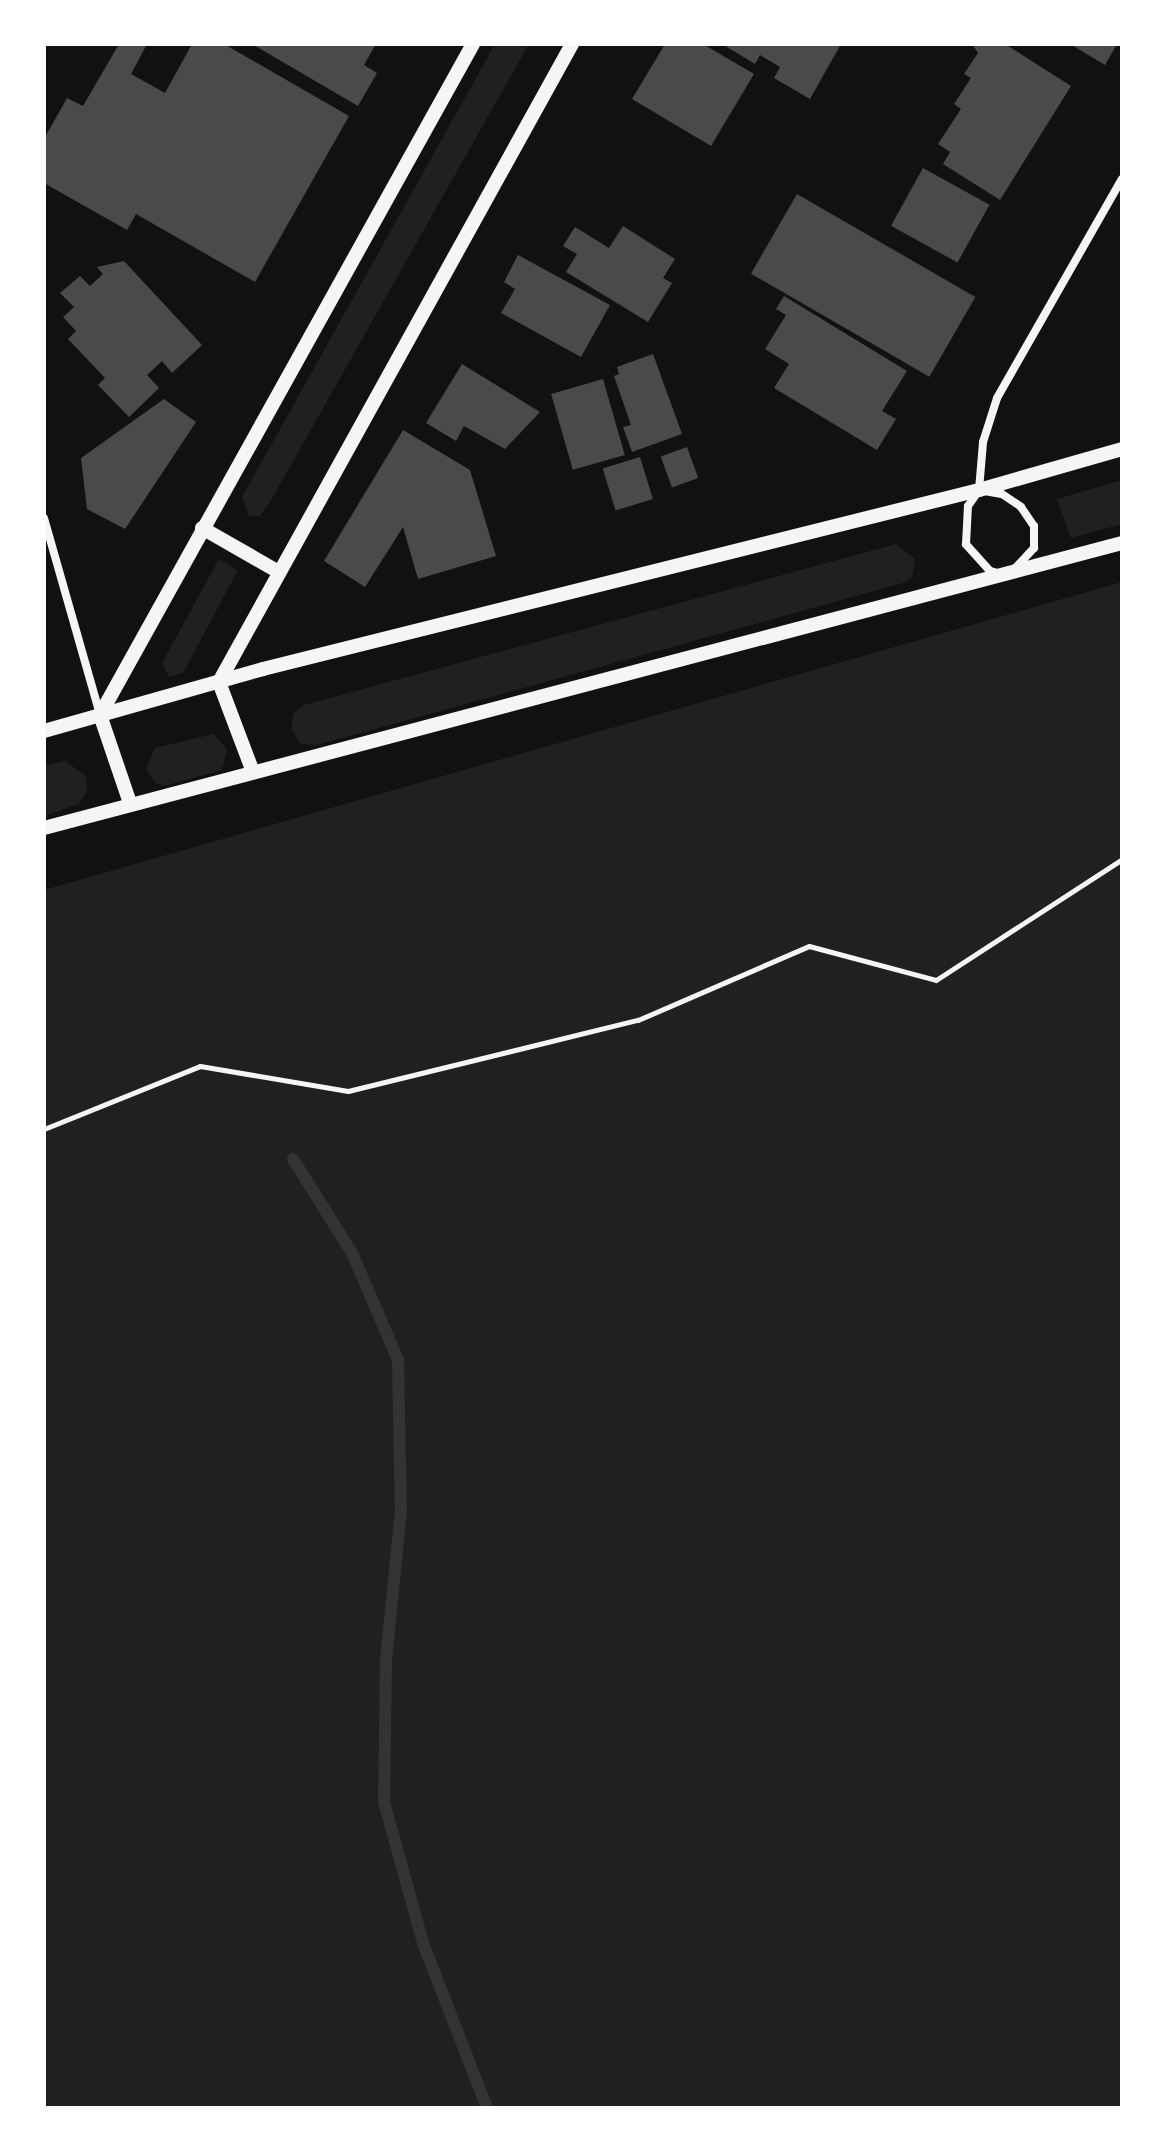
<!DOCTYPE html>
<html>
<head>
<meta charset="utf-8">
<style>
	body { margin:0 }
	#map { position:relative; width:1166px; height:2152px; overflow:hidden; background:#111; font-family:"Public Sans",sans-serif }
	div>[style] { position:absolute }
	.green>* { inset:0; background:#202020 }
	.stream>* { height:12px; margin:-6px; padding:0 6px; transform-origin:6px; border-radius:6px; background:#333 }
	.building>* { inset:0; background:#4a4a4a; transform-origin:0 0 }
	.path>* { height:5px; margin:-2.5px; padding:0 2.5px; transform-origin:2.5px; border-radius:2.5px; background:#f5f5f5 }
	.minor>* { height:8px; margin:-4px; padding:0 4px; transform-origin:4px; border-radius:4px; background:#f5f5f5 }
	.tertiary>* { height:14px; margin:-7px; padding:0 7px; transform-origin:7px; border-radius:7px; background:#f5f5f5 }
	span { translate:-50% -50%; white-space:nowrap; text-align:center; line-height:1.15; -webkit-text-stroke:6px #fff; paint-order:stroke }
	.frame { position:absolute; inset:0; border:46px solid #fff; pointer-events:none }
</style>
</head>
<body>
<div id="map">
	<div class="green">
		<i style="clip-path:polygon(495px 44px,529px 44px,270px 502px,260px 516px,249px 516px,242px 497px)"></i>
		<i style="clip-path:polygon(1122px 480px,1122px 524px,1071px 538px,1057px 499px)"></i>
		<i style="clip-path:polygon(896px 544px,915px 559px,912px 577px,903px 583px,317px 745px,301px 744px,291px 729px,294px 713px,304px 705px)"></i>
		<i style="clip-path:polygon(219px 559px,238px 570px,183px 673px,169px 677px,162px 663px)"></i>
		<i style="clip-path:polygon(1122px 582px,1122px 2108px,44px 2108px,44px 890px)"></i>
		<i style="clip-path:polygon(213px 734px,227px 749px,222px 770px,164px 786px,155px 783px,146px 769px,155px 748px)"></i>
		<i style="clip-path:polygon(65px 761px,86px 776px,87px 792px,79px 804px,44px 816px,44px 766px)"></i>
	</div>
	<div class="stream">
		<i style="left:293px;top:1159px;width:111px;rotate:57.9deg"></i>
		<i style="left:352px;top:1253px;width:116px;rotate:66.7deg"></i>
		<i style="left:398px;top:1360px;width:150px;rotate:88.9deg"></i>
		<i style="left:401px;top:1510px;width:150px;rotate:95.7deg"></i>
		<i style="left:386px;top:1659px;width:143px;rotate:90.8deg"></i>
		<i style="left:384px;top:1802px;width:149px;rotate:74.5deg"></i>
		<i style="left:424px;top:1946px;width:174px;rotate:68.7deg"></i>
	</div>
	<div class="building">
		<i style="clip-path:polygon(119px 44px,147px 44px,131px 74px,165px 93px,192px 44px,224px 44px,349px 116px,255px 282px,136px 214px,127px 230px,44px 183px,44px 139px,67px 98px,83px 106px)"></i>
		<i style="clip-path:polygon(252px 44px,376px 44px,364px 65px,377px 73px,358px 106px)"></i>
		<i style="clip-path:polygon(665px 44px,703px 44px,754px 74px,711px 146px,632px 99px)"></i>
		<i style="clip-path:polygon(722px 44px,841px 44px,810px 99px,774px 78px,780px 67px,760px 55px,755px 64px)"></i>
		<i style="clip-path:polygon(972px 44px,1005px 44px,1071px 86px,1000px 200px,943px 164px,950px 152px,938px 144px,961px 109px,954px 104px,971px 78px,964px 74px,978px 53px)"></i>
		<i style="clip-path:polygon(1070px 44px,1117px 44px,1105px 65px)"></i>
		<i style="left:923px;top:168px;width:76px;height:66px;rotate:29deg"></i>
		<i style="left:797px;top:194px;width:206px;height:92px;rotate:30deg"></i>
		<i style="clip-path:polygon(623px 226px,675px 259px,663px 278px,672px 283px,648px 322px,566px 272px,577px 254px,563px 246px,575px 227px,609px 248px)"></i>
		<i style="clip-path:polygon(518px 255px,610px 305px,581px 357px,501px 313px,515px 289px,504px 282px)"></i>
		<i style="clip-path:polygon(124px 261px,202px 345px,172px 373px,162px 361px,147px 375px,159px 388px,129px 417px,98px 385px,105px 378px,68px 339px,76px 331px,63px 317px,74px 307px,60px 293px,80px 276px,90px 286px,103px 274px,97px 267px)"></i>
		<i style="clip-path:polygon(784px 296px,907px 371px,882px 411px,896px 419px,877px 450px,774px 388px,789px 364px,765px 349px,786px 315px,776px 309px)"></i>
		<i style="clip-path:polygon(653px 354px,682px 434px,632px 452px,623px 427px,631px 425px,614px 376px,619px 374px,617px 367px)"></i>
		<i style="clip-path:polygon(462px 364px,540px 412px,505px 449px,464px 426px,456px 441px,426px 423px)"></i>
		<i style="left:603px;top:379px;width:79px;height:54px;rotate:74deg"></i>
		<i style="clip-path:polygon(164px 399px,196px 422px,125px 529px,87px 509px,81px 458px)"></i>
		<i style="clip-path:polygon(403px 430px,470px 470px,496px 556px,418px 579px,403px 527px,365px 587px,324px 561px)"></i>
		<i style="left:687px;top:447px;width:33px;height:28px;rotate:70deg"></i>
		<i style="left:640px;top:457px;width:44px;height:39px;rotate:73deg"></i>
	</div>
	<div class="path">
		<i style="left:44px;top:1129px;width:168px;rotate:-22deg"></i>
		<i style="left:200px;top:1066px;width:150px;rotate:9.6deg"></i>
		<i style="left:348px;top:1091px;width:299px;rotate:-13.8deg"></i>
		<i style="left:638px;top:1020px;width:186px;rotate:-23.4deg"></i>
		<i style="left:809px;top:946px;width:131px;rotate:15deg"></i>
		<i style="left:936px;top:980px;width:222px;rotate:-33deg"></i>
	</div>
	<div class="minor">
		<i style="left:979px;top:490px;width:48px;rotate:-85.2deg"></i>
		<i style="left:983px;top:442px;width:46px;rotate:-72.3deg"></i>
		<i style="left:997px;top:398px;width:252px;rotate:-60.3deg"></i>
		<i style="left:979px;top:490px;width:23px;rotate:10deg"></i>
		<i style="left:1002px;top:494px;width:23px;rotate:34deg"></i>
		<i style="left:1021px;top:507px;width:23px;rotate:56deg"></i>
		<i style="left:1034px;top:526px;width:22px;rotate:90deg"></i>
		<i style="left:1034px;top:548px;width:38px;rotate:133deg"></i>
		<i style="left:1008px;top:576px;width:19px;rotate:-164deg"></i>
		<i style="left:990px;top:571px;width:36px;rotate:-132deg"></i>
		<i style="left:966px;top:544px;width:38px;rotate:-87deg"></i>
		<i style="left:968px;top:506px;width:19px;rotate:-55deg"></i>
		<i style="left:44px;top:518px;width:204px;rotate:74.1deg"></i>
	</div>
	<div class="tertiary">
		<i style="left:202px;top:528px;width:86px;rotate:29.8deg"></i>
		<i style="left:44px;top:731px;width:228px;rotate:-15.8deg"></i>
		<i style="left:263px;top:669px;width:738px;rotate:-14.04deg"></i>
		<i style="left:979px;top:490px;width:149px;rotate:-16deg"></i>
		<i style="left:253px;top:772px;width:96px;rotate:-110.7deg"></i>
		<i style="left:219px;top:682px;width:729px;rotate:-61.04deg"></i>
		<i style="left:130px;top:803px;width:93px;rotate:-108.8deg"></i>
		<i style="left:100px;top:715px;width:768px;rotate:-60.93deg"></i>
		<i style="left:44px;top:828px;width:1115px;rotate:-14.81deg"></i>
	</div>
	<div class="frame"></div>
</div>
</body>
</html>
